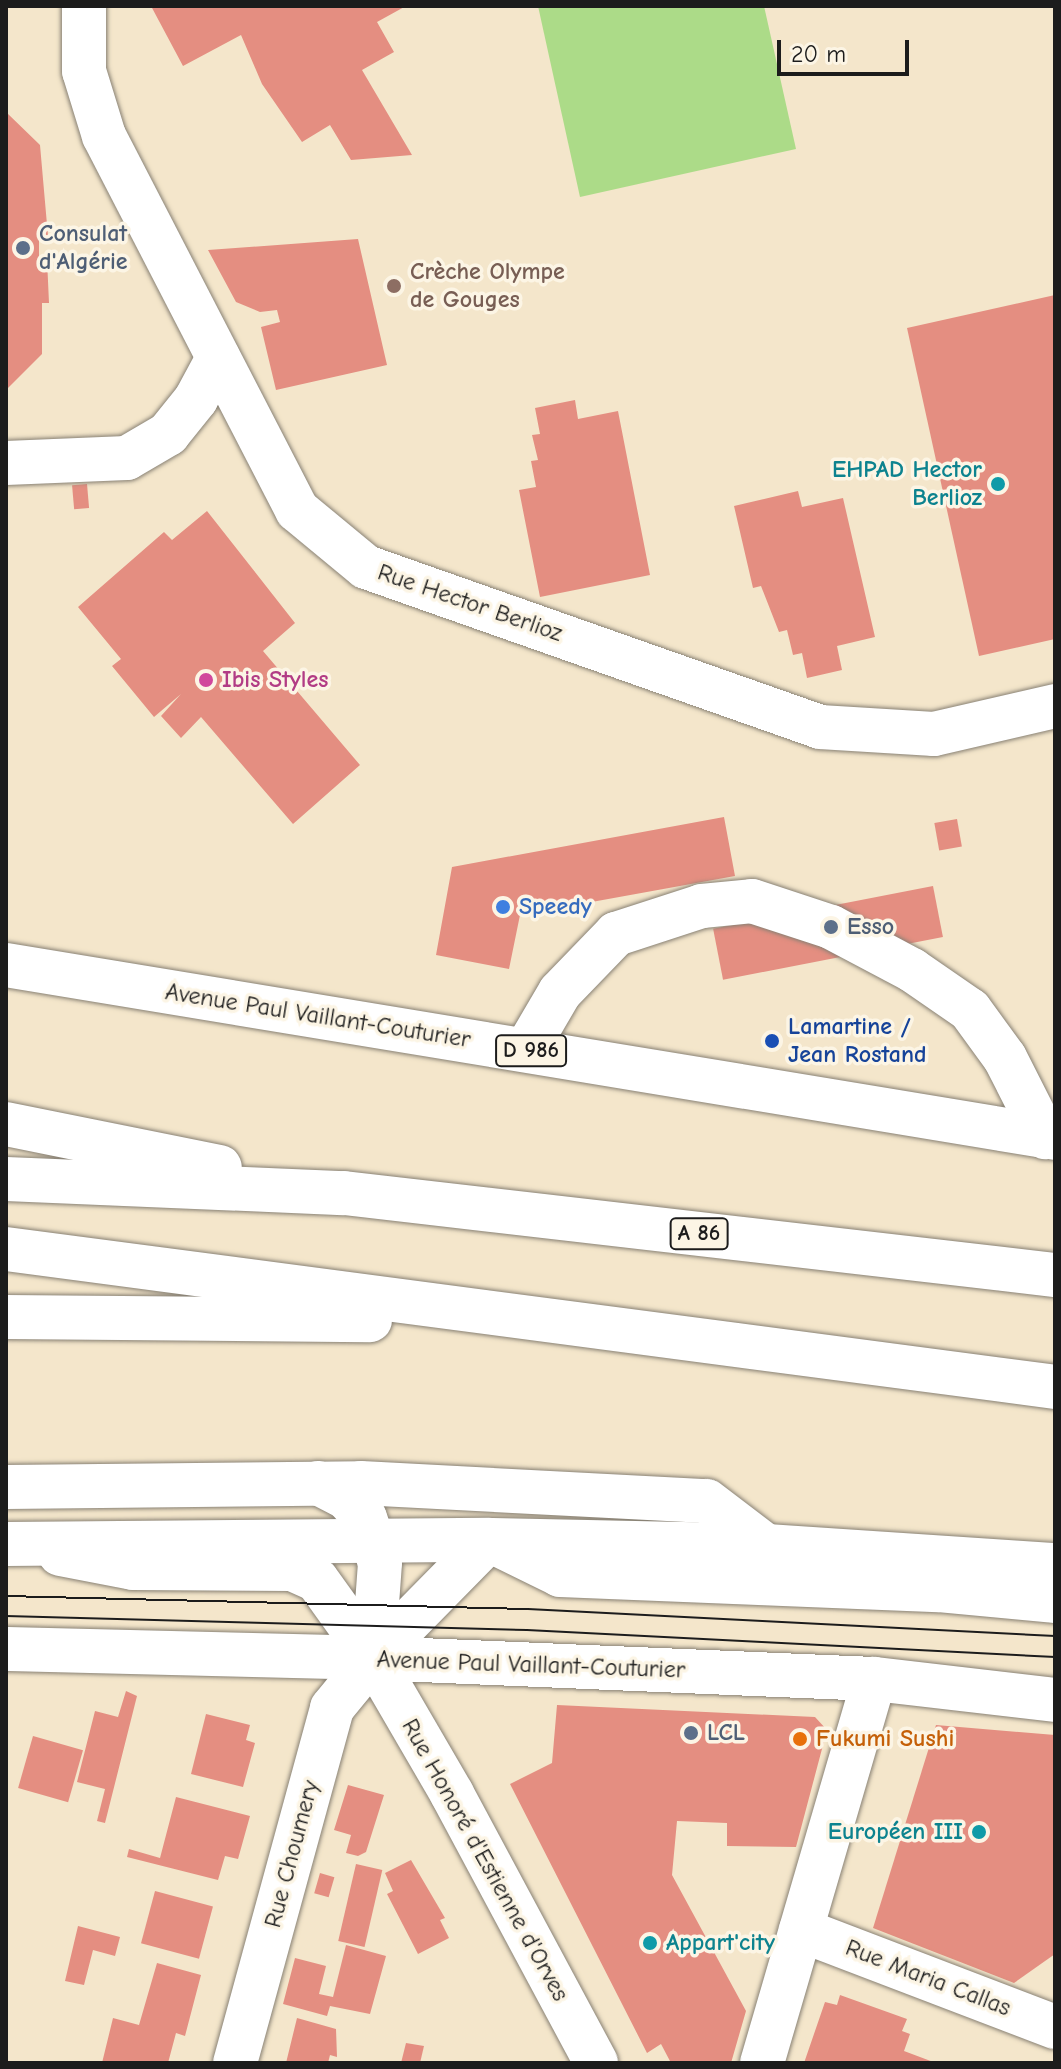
<!DOCTYPE html>
<meta charset="utf-8">
<style>
body{margin:0}
#map{position:relative;width:1061px;height:2069px;overflow:hidden;background:#f4e6cb;font-family:"Comic Neue",sans-serif}
div>[style]{position:absolute}
.green>*{inset:0;background:#acdb88}
.building>*{inset:0;background:#e48e81;transform-origin:0 0}
.roads{filter:drop-shadow(0 0 2px #888174) drop-shadow(0 0 2px #888174)}
.minor>*{height:44px;margin:-22px;padding:0 22px;transform-origin:22px;border-radius:22px;background:#fff}
.major>*{height:44px;margin:-22px;padding:0 22px;transform-origin:22px;border-radius:22px;background:#fff}
.highway>*{height:44px;margin:-22px;padding:0 22px;transform-origin:22px;border-radius:22px;background:#fff}
.tram>*{height:2px;margin:-1px;padding:0 1px;transform-origin:1px;border-radius:1px;background:#1c1c1c}
.dots>*{width:22px;height:22px;translate:-50% -50%;box-sizing:border-box;border:4px solid #fcf5e5;border-radius:50%}
span{translate:-50% -50%;white-space:nowrap;text-align:center;line-height:1.15;-webkit-text-stroke:7px #fcf5e5;paint-order:stroke}
.shield-label span{padding:2px 6px;background:#fcf5e5;border:2px solid;border-radius:6px;-webkit-text-stroke-width:0}
.shield-label{font-size:22px;color:#1c1c1c;font-weight:700}
.service-label{font-size:24px;color:#4e5e75;font-weight:700}
.left{translate:0 -50%;text-align:left}
.education-label{font-size:24px;color:#785e54;font-weight:700}
.culture-label{font-size:24px;color:#0d838f;font-weight:700}
.right{translate:-100% -50%;text-align:right}
.street-label{font-size:24px;color:#1c1c1c}
.hotel-label{font-size:24px;color:#b23c85;font-weight:700}
.shop-label{font-size:24px;color:#366cbe;font-weight:700}
.transit-label{font-size:24px;color:#164399;font-weight:700}
.food-label{font-size:24px;color:#c56008;font-weight:700}
.frame{position:absolute;inset:0;border:8px solid #1c1c1c;pointer-events:none}
.scale{position:absolute;left:777px;top:40px;width:132px;height:36px;box-sizing:border-box;border:4px solid #1c1c1c;border-top:0;padding-left:10px;font-size:24px;line-height:28px;white-space:nowrap;color:#1c1c1c;-webkit-text-stroke:6px #fcf5e5;paint-order:stroke}
</style>
<div id="map">
<div class="green">
<i style="clip-path:polygon(538px 6px,764px 6px,796px 149px,580px 197px)"></i>
</div>
<div class="building">
<i style="clip-path:polygon(151px 6px,406px 6px,377px 22px,394px 52px,362px 70px,412px 155px,351px 160px,330px 125px,302px 142px,262px 84px,241px 35px,183px 66px)"></i>
<i style="clip-path:polygon(6px 112px,40px 145px,48px 236px,39px 237px,39px 259px,47px 259px,49px 303px,42px 303px,42px 354px,6px 390px)"></i>
<i style="clip-path:polygon(358px 239px,387px 365px,276px 390px,261px 327px,280px 322px,277px 310px,260px 312px,236px 302px,208px 250px)"></i>
<i style="clip-path:polygon(1055px 295px,1055px 639px,979px 656px,907px 328px)"></i>
<i style="clip-path:polygon(575px 400px,578px 419px,618px 411px,650px 575px,540px 597px,519px 490px,536px 487px,531px 461px,538px 460px,532px 435px,540px 434px,535px 408px)"></i>
<i style="left:87px;top:484px;width:24px;height:15px;rotate:85deg"></i>
<i style="clip-path:polygon(798px 491px,802px 507px,843px 498px,875px 637px,837px 646px,842px 670px,807px 678px,802px 653px,793px 655px,787px 630px,779px 632px,761px 586px,753px 588px,734px 506px)"></i>
<i style="clip-path:polygon(207px 511px,295px 623px,263px 651px,360px 765px,293px 824px,201px 717px,181px 738px,161px 716px,181px 694px,154px 717px,112px 666px,121px 659px,78px 607px,164px 532px,172px 540px)"></i>
<i style="clip-path:polygon(724px 817px,735px 876px,520px 915px,509px 969px,436px 955px,452px 867px)"></i>
<i style="left:957px;top:819px;width:28px;height:23px;rotate:80deg"></i>
<i style="left:933px;top:886px;width:52px;height:224px;rotate:79deg"></i>
<i style="clip-path:polygon(126px 1691px,137px 1696px,105px 1823px,97px 1821px,105px 1789px,77px 1782px,95px 1711px,118px 1717px)"></i>
<i style="clip-path:polygon(557px 1705px,815px 1717px,827px 1730px,796px 1847px,727px 1846px,727px 1823px,677px 1821px,672px 1875px,746px 2011px,731px 2063px,671px 2063px,661px 2044px,647px 2053px,510px 1784px,552px 1763px)"></i>
<i style="clip-path:polygon(206px 1714px,250px 1725px,246px 1740px,255px 1743px,243px 1787px,191px 1774px)"></i>
<i style="clip-path:polygon(936px 1725px,1055px 1735px,1055px 1954px,1014px 1983px,873px 1928px)"></i>
<i style="left:33px;top:1736px;width:52px;height:54px;rotate:16deg"></i>
<i style="clip-path:polygon(348px 1785px,384px 1795px,366px 1852px,358px 1856px,346px 1853px,351px 1835px,334px 1830px)"></i>
<i style="clip-path:polygon(176px 1797px,250px 1816px,238px 1859px,225px 1856px,218px 1880px,127px 1857px,129px 1849px,160px 1858px)"></i>
<i style="clip-path:polygon(411px 1860px,445px 1918px,440px 1920px,449px 1938px,418px 1954px,387px 1894px,393px 1891px,385px 1873px)"></i>
<i style="left:356px;top:1864px;width:27px;height:79px;rotate:13deg"></i>
<i style="left:320px;top:1873px;width:15px;height:21px;rotate:16deg"></i>
<i style="left:155px;top:1891px;width:60px;height:54px;rotate:15deg"></i>
<i style="clip-path:polygon(78px 1926px,120px 1937px,115px 1956px,93px 1950px,84px 1985px,65px 1981px)"></i>
<i style="clip-path:polygon(346px 1945px,386px 1956px,370px 2014px,330px 2006px,327px 2016px,283px 2004px,295px 1958px,326px 1966px,319px 1994px,333px 1997px)"></i>
<i style="clip-path:polygon(157px 1963px,201px 1975px,185px 2036px,176px 2033px,168px 2063px,102px 2063px,113px 2018px,139px 2025px)"></i>
<i style="clip-path:polygon(840px 1995px,907px 2019px,902px 2031px,910px 2034px,904px 2051px,936px 2063px,804px 2063px,825px 2002px,837px 2005px)"></i>
<i style="clip-path:polygon(297px 2018px,336px 2029px,337px 2057px,330px 2055px,328px 2063px,286px 2063px)"></i>
<i style="clip-path:polygon(406px 2043px,424px 2046px,420px 2063px,401px 2063px)"></i>
</div>
<div class="roads">
<div class="minor">
<i style="left:84px;top:6px;width:65px;rotate:90deg"></i>
<i style="left:84px;top:71px;width:68px;rotate:72.9deg"></i>
<i style="left:104px;top:136px;width:421px;rotate:62.7deg"></i>
<i style="left:297px;top:510px;width:89px;rotate:39.6deg"></i>
<i style="left:366px;top:567px;width:481px;rotate:19.4deg"></i>
<i style="left:820px;top:727px;width:114px;rotate:3.5deg"></i>
<i style="left:934px;top:734px;width:124px;rotate:-13deg"></i>
<i style="left:6px;top:463px;width:121px;rotate:-2.4deg"></i>
<i style="left:127px;top:458px;width:48px;rotate:-30.3deg"></i>
<i style="left:168px;top:434px;width:45px;rotate:-51.3deg"></i>
<i style="left:196px;top:399px;width:47px;rotate:-61.8deg"></i>
<i style="left:526px;top:1050px;width:67px;rotate:-59.6deg"></i>
<i style="left:560px;top:992px;width:81px;rotate:-46deg"></i>
<i style="left:616px;top:934px;width:90px;rotate:-18deg"></i>
<i style="left:702px;top:906px;width:50px;rotate:-5.7deg"></i>
<i style="left:752px;top:901px;width:83px;rotate:18.2deg"></i>
<i style="left:831px;top:927px;width:92px;rotate:28deg"></i>
<i style="left:912px;top:970px;width:70px;rotate:34.6deg"></i>
<i style="left:970px;top:1010px;width:59px;rotate:53.9deg"></i>
<i style="left:1005px;top:1058px;width:89px;rotate:63.1deg"></i>
<i style="left:318px;top:1483px;width:31px;rotate:27deg"></i>
<i style="left:346px;top:1497px;width:28px;rotate:48deg"></i>
<i style="left:365px;top:1518px;width:47px;rotate:71.6deg"></i>
<i style="left:380px;top:1563px;width:95px;rotate:94.2deg"></i>
<i style="left:60px;top:1554px;width:74px;rotate:10.9deg"></i>
<i style="left:133px;top:1568px;width:159px;rotate:0.4deg"></i>
<i style="left:292px;top:1569px;width:27px;rotate:24deg"></i>
<i style="left:317px;top:1580px;width:96px;rotate:54.3deg"></i>
<i style="left:373px;top:1658px;width:157px;rotate:59.8deg"></i>
<i style="left:452px;top:1794px;width:305px;rotate:61.8deg"></i>
<i style="left:6px;top:1649px;width:367px;rotate:1.4deg"></i>
<i style="left:373px;top:1658px;width:501px;rotate:2.4deg"></i>
<i style="left:874px;top:1679px;width:182px;rotate:6.6deg"></i>
<i style="left:801px;top:1930px;width:272px;rotate:20.9deg"></i>
<i style="left:235px;top:2063px;width:368px;rotate:-74.7deg"></i>
<i style="left:332px;top:1708px;width:65px;rotate:-50.6deg"></i>
<i style="left:373px;top:1658px;width:165px;rotate:-45.5deg"></i>
<i style="left:489px;top:1540px;width:79px;rotate:26.2deg"></i>
<i style="left:560px;top:1575px;width:379px;rotate:2.3deg"></i>
<i style="left:939px;top:1590px;width:117px;rotate:5.4deg"></i>
<i style="left:762px;top:2063px;width:400px;rotate:-73.7deg"></i>
</div>
<div class="major">
<i style="left:6px;top:965px;width:1063px;rotate:9.36deg"></i>
<i style="left:361px;top:1483px;width:346px;rotate:3deg"></i>
<i style="left:707px;top:1501px;width:74px;rotate:37.3deg"></i>
<i style="left:6px;top:1544px;width:483px;rotate:-0.5deg"></i>
<i style="left:489px;top:1540px;width:277px;rotate:1.2deg"></i>
<i style="left:766px;top:1546px;width:290px;rotate:3.8deg"></i>
</div>
<div class="highway">
<i style="left:6px;top:1124px;width:218px;rotate:11.4deg"></i>
<i style="left:6px;top:1179px;width:338px;rotate:2.4deg"></i>
<i style="left:344px;top:1193px;width:716px;rotate:6.58deg"></i>
<i style="left:6px;top:1249px;width:1058px;rotate:7.49deg"></i>
<i style="left:6px;top:1317px;width:364px;rotate:0.5deg"></i>
<i style="left:6px;top:1487px;width:355px;rotate:-0.6deg"></i>
</div>
</div>
<div class="tram">
<i style="left:6px;top:1596px;width:522px;rotate:1.43deg"></i>
<i style="left:528px;top:1609px;width:528px;rotate:2.93deg"></i>
<i style="left:6px;top:1616px;width:521px;rotate:1.54deg"></i>
<i style="left:527px;top:1630px;width:529px;rotate:2.93deg"></i>
</div>
<div class="dots">
<i style="left:23px;top:248px;background:#5c6f8a"></i>
<i style="left:394px;top:286px;background:#8d6e63"></i>
<i style="left:998px;top:484px;background:#0f9aa8"></i>
<i style="left:206px;top:680px;background:#d1479c"></i>
<i style="left:503px;top:907px;background:#3f7fe0"></i>
<i style="left:831px;top:927px;background:#5c6f8a"></i>
<i style="left:772px;top:1041px;background:#1a4fb4"></i>
<i style="left:691px;top:1733px;background:#5c6f8a"></i>
<i style="left:800px;top:1739px;background:#e8710a"></i>
<i style="left:979px;top:1832px;background:#0f9aa8"></i>
<i style="left:650px;top:1943px;background:#0f9aa8"></i>
</div>
<div class="shield-label">
<span style="left:531px;top:1051px">D 986</span>
<span style="left:699px;top:1234px">A 86</span>
</div>
<div class="service-label">
<span class="left" style="left:39px;top:248px">Consulat<br>d'Algérie</span>
<span class="left" style="left:847px;top:927px">Esso</span>
<span class="left" style="left:707px;top:1733px">LCL</span>
</div>
<div class="education-label">
<span class="left" style="left:410px;top:286px">Crèche Olympe<br>de Gouges</span>
</div>
<div class="culture-label">
<span class="right" style="left:982px;top:484px">EHPAD Hector<br>Berlioz</span>
<span class="right" style="left:963px;top:1832px">Européen III</span>
<span class="left" style="left:666px;top:1943px">Appart'city</span>
</div>
<div class="street-label">
<span style="left:470px;top:603px;rotate:19deg">Rue Hector Berlioz</span>
<span style="left:318px;top:1016px;rotate:9deg">Avenue Paul Vaillant-Couturier</span>
<span style="left:531px;top:1665px;rotate:2deg">Avenue Paul Vaillant-Couturier</span>
<span style="left:292px;top:1854px;rotate:-75deg">Rue Choumery</span>
<span style="left:485px;top:1860px;rotate:61deg">Rue Honoré d'Estienne d'Orves</span>
<span style="left:928px;top:1978px;rotate:21deg">Rue Maria Callas</span>
</div>
<div class="hotel-label">
<span class="left" style="left:222px;top:680px">Ibis Styles</span>
</div>
<div class="shop-label">
<span class="left" style="left:519px;top:907px">Speedy</span>
</div>
<div class="transit-label">
<span class="left" style="left:788px;top:1041px">Lamartine /<br>Jean Rostand</span>
</div>
<div class="food-label">
<span class="left" style="left:816px;top:1739px">Fukumi Sushi</span>
</div>
<div class="frame"></div>
<div class="scale">20 m</div>
</div>
